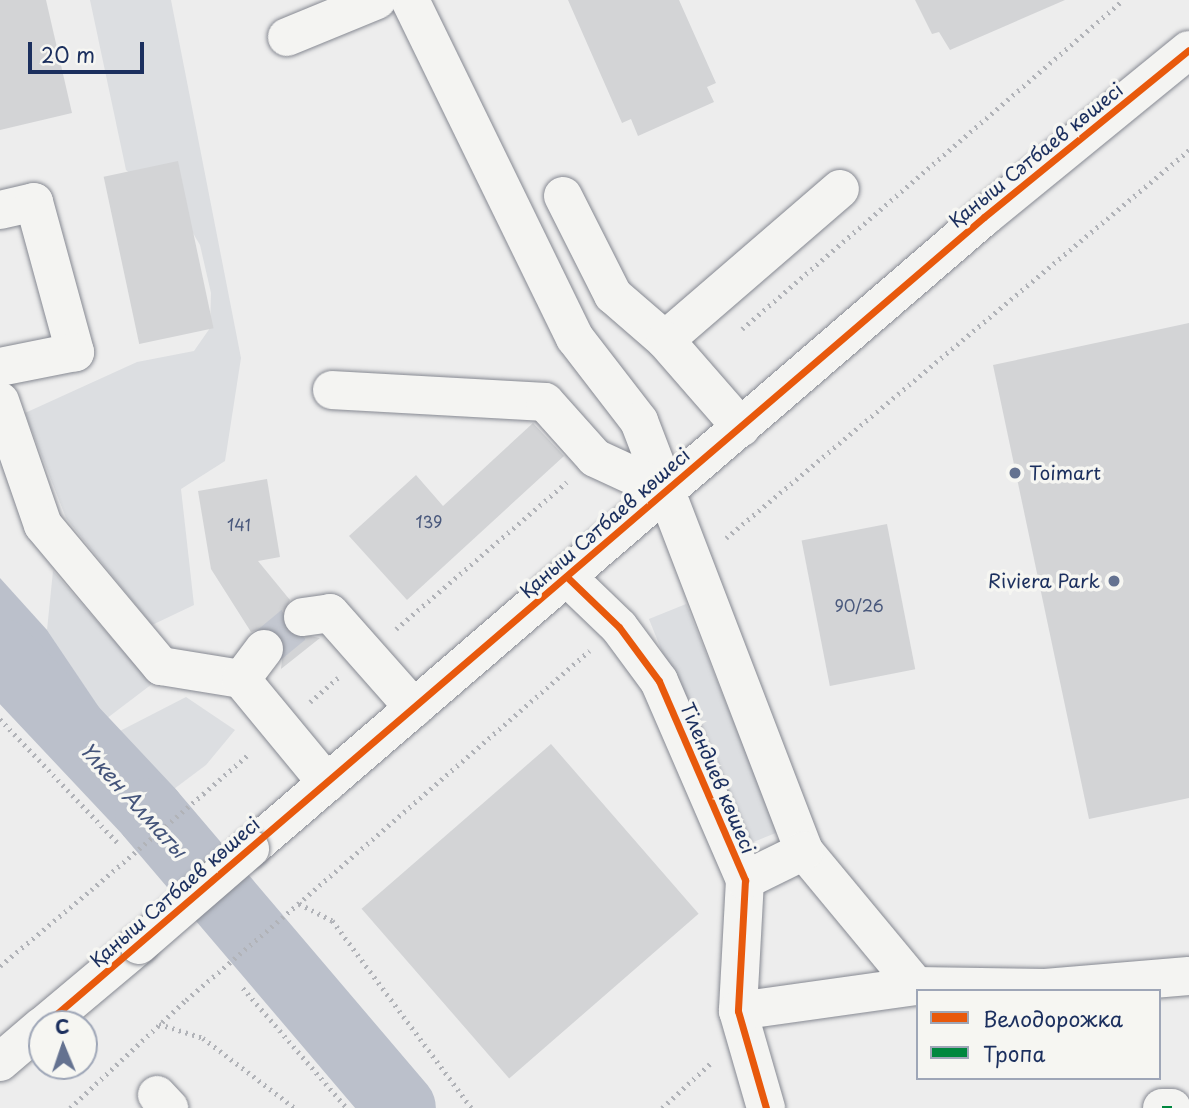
<!DOCTYPE html>
<meta charset="utf-8">
<style>
body{margin:0}
#map{position:relative;width:1189px;height:1108px;overflow:hidden;background:#ededed;font-family:"Playpen Sans",sans-serif}
div>[style]{position:absolute}
.green>*{inset:0;background:#dcdee1;transform-origin:0 0}
.water>*{inset:0;background:#bbc0cb}
.river>*{height:70px;margin:-35px;padding:0 35px;transform-origin:35px;border-radius:35px;background:#bbc0cb}
.building>*{inset:0;background:#d3d4d6;transform-origin:0 0}
.minor-tunnel>*{height:38px;margin-top:-19px;transform-origin:0;background:repeating-linear-gradient(90deg,#c3c7d0 0 38px,transparent 0 57px)}
.path>*{height:4.5px;margin-top:-2.25px;transform-origin:0;background:repeating-linear-gradient(90deg,#b1b3b8 0 2px,transparent 0 7px)}
.roads{filter:drop-shadow(0 0 2px #868992) drop-shadow(0 0 2px #868992)}
.minor>*{height:38px;margin:-19px;padding:0 19px;transform-origin:19px;border-radius:19px;background:#f4f4f2}
.major>*{height:38px;margin:-19px;padding:0 19px;transform-origin:19px;border-radius:19px;background:#f4f4f2}
.path-bridge>*{height:4.5px;margin-top:-2.25px;transform-origin:0;background:repeating-linear-gradient(90deg,#b1b3b8 0 2px,transparent 0 7px)}
.bridges{filter:drop-shadow(0 0 2px #868992) drop-shadow(0 0 2px #868992)}
.major-bridge>*{height:38px;margin:-19px;padding:0 19px;transform-origin:19px;border-radius:19px;background:#f4f4f2}
.quiet>*{height:5px;margin-top:-2.5px;transform-origin:0;background:repeating-linear-gradient(90deg,#00873e 0 10px,transparent 0 15px)}
.cycleway>*{height:7px;margin:-3.5px;padding:0 3.5px;transform-origin:3.5px;border-radius:3.5px;background:#e8590c}
.dots>*{width:19px;height:19px;translate:-50% -50%;box-sizing:border-box;border:4px solid #f6f6f2;border-radius:50%}
span{translate:-50% -50%;white-space:nowrap;text-align:center;line-height:1.15;-webkit-text-stroke:7px #f6f6f2;paint-order:stroke}
.number-label{font-size:16px;color:#49587c}
.number-label span{-webkit-text-stroke-width:0}
.street-label{font-size:19px;color:#1b2f5e}
.poi-label{font-size:19px;color:#1b2f5e}
.left{translate:0 -50%;text-align:left}
.right{translate:-100% -50%;text-align:right}
.water-label{font-size:21px;color:#44547a;font-style:italic}
.legend{position:absolute;left:916px;top:989px;width:245px;height:91px;box-sizing:border-box;background:#f6f6f2;border:2px solid #9ea6b7;margin:0;padding:9px 12px;list-style:none;font-size:21px;color:#1b2f5e}
.legend li{display:flex;align-items:center;gap:14px;height:35px}
.legend b{width:35px;border:2px solid #9ea6b7}
.north{position:absolute;left:28px;top:1010px;width:70px;height:70px;box-sizing:border-box;background:#f6f6f2;border:2px solid #9ea6b7;border-radius:50%;rotate:358deg;font-size:19px;font-weight:700;line-height:28px;text-align:center;color:#1b2f5e}
.north::after{content:'';display:block;margin:auto;width:24px;height:32px;background:#647290;clip-path:polygon(50% 0,100% 100%,50% 72%,0 100%)}
.scale{position:absolute;left:28px;top:42px;width:116px;height:32px;box-sizing:border-box;border:4px solid #1b2f5e;border-top:0;padding-left:9px;font-size:21px;line-height:24px;white-space:nowrap;color:#1b2f5e;-webkit-text-stroke:5px #f6f6f2;paint-order:stroke}
</style>
<div id="map">
<div class="green">
<i style="clip-path:polygon(90px 0,171px 0,241px 358px,225px 461px,181px 489px,194px 605px,152px 625px,66px 518px,25px 413px,137px 362px,194px 351px,210px 328px,211px 293px,200px 245px,181px 213px,126px 170px)"></i>
<i style="clip-path:polygon(53px 571px,152px 684px,106px 719px,47px 630px)"></i>
<i style="left:686px;top:604px;width:246px;height:40px;rotate:68deg"></i>
<i style="clip-path:polygon(186px 697px,235px 730px,206px 765px,170px 792px,116px 733px)"></i>
</div>
<div class="water">
<i style="clip-path:polygon(0 578px,47px 630px,127px 749px,83px 788px,0 690px)"></i>
</div>
<div class="river">
<i style="left:0;top:653px;width:219px;rotate:46.8deg"></i>
<i style="left:150px;top:813px;width:387px;rotate:49.6deg"></i>
</div>
<div class="building">
<i style="clip-path:polygon(0 0,46px 0,72px 113px,0 130px)"></i>
<i style="clip-path:polygon(568px 0,679px 0,716px 83px,707px 87px,714px 102px,638px 136px,631px 119px,622px 123px)"></i>
<i style="clip-path:polygon(915px 0,1065px 0,950px 50px,939px 32px,932px 34px)"></i>
<i style="left:178px;top:161px;width:171px;height:76px;rotate:78deg"></i>
<i style="clip-path:polygon(1189px 323px,1189px 798px,1089px 819px,993px 365px)"></i>
<i style="clip-path:polygon(533px 423px,564px 456px,407px 600px,349px 536px,416px 475px,443px 506px)"></i>
<i style="clip-path:polygon(267px 479px,280px 557px,258px 561px,290px 600px,281px 620px,286px 631px,320px 638px,281px 669px,284px 640px,268px 627px,251px 632px,211px 569px,198px 491px)"></i>
<i style="left:887px;top:524px;width:148px;height:87px;rotate:79deg"></i>
<i style="left:551px;top:744px;width:225px;height:251px;rotate:49deg"></i>
</div>
<div class="minor-tunnel">
<i style="left:264px;top:649px;width:50px;rotate:-39.4deg"></i>
</div>
<div class="path">
<i style="left:742px;top:329px;width:503px;rotate:-40.81deg"></i>
<i style="left:726px;top:538px;width:604px;rotate:-39.96deg"></i>
<i style="left:396px;top:629px;width:225px;rotate:-40.7deg"></i>
<i style="left:310px;top:702px;width:37px;rotate:-41deg"></i>
<i style="left:0;top:719px;width:174px;rotate:46.4deg"></i>
<i style="left:203px;top:794px;width:62px;rotate:-41.1deg"></i>
<i style="left:0;top:966px;width:119px;rotate:-39.9deg"></i>
<i style="left:243px;top:988px;width:159px;rotate:49.1deg"></i>
<i style="left:159px;top:1024px;width:46px;rotate:17.7deg"></i>
<i style="left:203px;top:1038px;width:116px;rotate:37.3deg"></i>
<i style="left:70px;top:1108px;width:158px;rotate:-43deg"></i>
<i style="left:471px;top:1108px;width:233px;rotate:-126.6deg"></i>
<i style="left:332px;top:921px;width:38px;rotate:-153deg"></i>
<i style="left:298px;top:904px;width:386px;rotate:-41deg"></i>
<i style="left:662px;top:1108px;width:69px;rotate:-42.7deg"></i>
</div>
<div class="roads">
<div class="minor">
<i style="left:410px;top:0;width:376px;rotate:64deg"></i>
<i style="left:575px;top:338px;width:105px;rotate:52.4deg"></i>
<i style="left:639px;top:421px;width:461px;rotate:69deg"></i>
<i style="left:804px;top:851px;width:175px;rotate:50.3deg"></i>
<i style="left:287px;top:37px;width:97px;rotate:-22.3deg"></i>
<i style="left:563px;top:196px;width:111px;rotate:63.2deg"></i>
<i style="left:613px;top:295px;width:69px;rotate:40.9deg"></i>
<i style="left:665px;top:340px;width:231px;rotate:-40.8deg"></i>
<i style="left:0;top:210px;width:35px;rotate:-13deg"></i>
<i style="left:34px;top:202px;width:156px;rotate:74.7deg"></i>
<i style="left:75px;top:352px;width:76px;rotate:168.7deg"></i>
<i style="left:665px;top:340px;width:116px;rotate:48.9deg"></i>
<i style="left:332px;top:390px;width:213px;rotate:3.2deg"></i>
<i style="left:545px;top:402px;width:75px;rotate:48.2deg"></i>
<i style="left:595px;top:458px;width:78px;rotate:24.9deg"></i>
<i style="left:0;top:401px;width:131px;rotate:70.9deg"></i>
<i style="left:43px;top:525px;width:184px;rotate:50.1deg"></i>
<i style="left:161px;top:666px;width:81px;rotate:9.2deg"></i>
<i style="left:567px;top:577px;width:72px;rotate:43.9deg"></i>
<i style="left:619px;top:627px;width:67px;rotate:53.5deg"></i>
<i style="left:659px;top:681px;width:217px;rotate:66.6deg"></i>
<i style="left:745px;top:880px;width:131px;rotate:93.1deg"></i>
<i style="left:738px;top:1011px;width:101px;rotate:73.9deg"></i>
<i style="left:303px;top:617px;width:27px;rotate:-8deg"></i>
<i style="left:330px;top:613px;width:127px;rotate:48.5deg"></i>
<i style="left:264px;top:649px;width:38px;rotate:127deg"></i>
<i style="left:241px;top:679px;width:135px;rotate:50.4deg"></i>
<i style="left:745px;top:880px;width:66px;rotate:-26.2deg"></i>
<i style="left:738px;top:1011px;width:180px;rotate:-8deg"></i>
<i style="left:916px;top:986px;width:129px;rotate:0.9deg"></i>
<i style="left:1045px;top:988px;width:144px;rotate:-4.8deg"></i>
<i style="left:157px;top:1095px;width:18px;rotate:47deg"></i>
<i style="left:1162px;top:1108px;width:10px"></i>
</div>
<div class="major">
<i style="left:250px;top:849px;width:969px;rotate:-40.73deg"></i>
<i style="left:984px;top:217px;width:264px;rotate:-39.2deg"></i>
<i style="left:45px;top:1024px;width:123px;rotate:-40deg"></i>
<i style="left:0;top:1062px;width:55px;rotate:-40.6deg"></i>
</div>
</div>
<div class="path-bridge">
<i style="left:91px;top:890px;width:148px;rotate:-40.6deg"></i>
<i style="left:186px;top:1000px;width:148px;rotate:-40.6deg"></i>
</div>
<div class="bridges">
<div class="major-bridge">
<i style="left:139px;top:945px;width:147px;rotate:-40.9deg"></i>
</div>
</div>
<div class="quiet">
<i style="left:1162px;top:1108px;width:10px"></i>
</div>
<div class="cycleway">
<i style="left:567px;top:577px;width:72px;rotate:43.9deg"></i>
<i style="left:619px;top:627px;width:67px;rotate:53.5deg"></i>
<i style="left:659px;top:681px;width:217px;rotate:66.6deg"></i>
<i style="left:745px;top:880px;width:131px;rotate:93.1deg"></i>
<i style="left:738px;top:1011px;width:101px;rotate:73.9deg"></i>
<i style="left:45px;top:1024px;width:1238px;rotate:-40.68deg"></i>
<i style="left:984px;top:217px;width:264px;rotate:-39.2deg"></i>
</div>
<div class="dots">
<i style="left:1015px;top:473px;background:#647290"></i>
<i style="left:1114px;top:581px;background:#647290"></i>
</div>
<div class="number-label">
<span style="left:429px;top:521px">139</span>
<span style="left:239px;top:524px">141</span>
<span style="left:859px;top:605px">90/26</span>
</div>
<div class="street-label">
<span style="left:1036px;top:155px;rotate:-39deg">Қаныш Сәтбаев көшесі</span>
<span style="left:605px;top:523px;rotate:-41deg">Қаныш Сәтбаев көшесі</span>
<span style="left:718px;top:778px;rotate:67deg">Тілендиев көшесі</span>
<span style="left:175px;top:892px;rotate:-41deg">Қаныш Сәтбаев көшесі</span>
</div>
<div class="poi-label">
<span class="left" style="left:1029px;top:473px">Toimart</span>
<span class="right" style="left:1100px;top:581px">Riviera Park</span>
</div>
<div class="water-label">
<span style="left:134px;top:799px;rotate:48deg">Үлкен Алматы</span>
</div>
<ul class="legend">
<li><b style="height:9px;background:#e8590c"></b>Велодорожка</li>
<li><b style="height:9px;background:#00873e"></b>Тропа</li>
</ul>
<div class="north">С</div>
<div class="scale">20 m</div>
</div>
